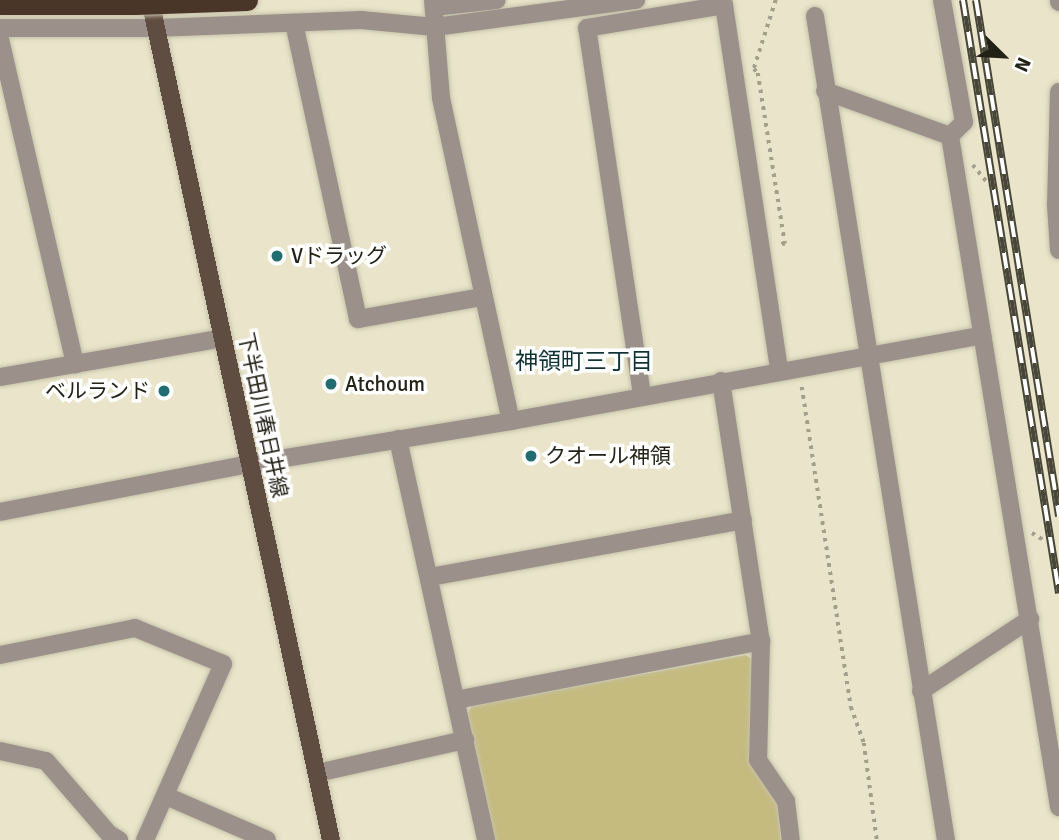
<!DOCTYPE html>
<meta charset="utf-8">
<style>
body{margin:0}
#map{position:relative;width:1059px;height:840px;overflow:hidden;background:#eae5ca;font-family:Signika,"Noto Sans JP",sans-serif}
div>[style]{position:absolute}
.green>*{inset:0;background:#c5bb7f}
.path>*{height:3.5px;margin-top:-1.75px;transform-origin:0;background:repeating-linear-gradient(90deg,#a39f8a 0 3.5px,transparent 0 8.5px)}
.roads{filter:drop-shadow(0 0 2px #c6c2aa) drop-shadow(0 0 2px #c6c2aa)}
.minor>*{height:18px;margin:-9px;padding:0 9px;transform-origin:9px;border-radius:9px;background:#9c918a}
.major>*{height:18px;margin:-9px;padding:0 9px;transform-origin:9px;border-radius:9px;background:#604d42}
.rail>*{height:8px;margin-top:-4px;transform-origin:0;background:repeating-linear-gradient(90deg,#fff 0 16px,#474638 0 32px);box-sizing:border-box;border-block:2px solid #474638}
.bridges{filter:drop-shadow(0 0 2px #c6c2aa) drop-shadow(0 0 2px #c6c2aa)}
.highway-bridge>*{height:21px;margin:-10.5px;padding:0 10.5px;transform-origin:10.5px;border-radius:10.5px;background:#4a3529}
.dots>*{width:19px;height:19px;translate:-50% -50%;box-sizing:border-box;border:4px solid #fff;border-radius:50%}
span{translate:-50% -50%;white-space:nowrap;text-align:center;line-height:1.15;-webkit-text-stroke:7px #fff;paint-order:stroke}
.poi-label{font-size:21px;color:#232217}
.left{translate:0 -50%;text-align:left}
.right{translate:-100% -50%;text-align:right}
.street-label{font-size:21px;color:#232217}
.neighbourhood-label{font-size:23px;color:#103335}
.north{position:absolute;left:968px;top:21px;width:70px;height:70px;-webkit-text-stroke:5px #fff;paint-order:stroke;rotate:114deg;font-size:19px;font-weight:700;line-height:28px;text-align:center;color:#232217}
.north::after{content:'';display:block;margin:auto;width:24px;height:32px;background:#232217;clip-path:polygon(50% 0,100% 100%,50% 72%,0 100%)}
</style>
<div id="map">
<div class="green">
<i style="clip-path:polygon(746px 655px,753px 660px,751px 765px,777px 804px,781px 840px,494px 840px,467px 714px,472px 706px)"></i>
</div>
<div class="path">
<i style="left:776px;top:0;width:72px;rotate:107.7deg"></i>
<i style="left:754px;top:69px;width:6px;rotate:45deg"></i>
<i style="left:758px;top:73px;width:173px;rotate:81deg"></i>
<i style="left:785px;top:244px;width:7px;rotate:172deg"></i>
<i style="left:973px;top:165px;width:26px;rotate:51deg"></i>
<i style="left:802px;top:387px;width:324px;rotate:81.3deg"></i>
<i style="left:851px;top:707px;width:38px;rotate:70deg"></i>
<i style="left:864px;top:743px;width:98px;rotate:82.4deg"></i>
<i style="left:1032px;top:533px;width:17px;rotate:31deg"></i>
</div>
<div class="roads">
<div class="minor">
<i style="left:433px;top:0;width:98px;rotate:85.3deg"></i>
<i style="left:441px;top:98px;width:330px;rotate:77.8deg"></i>
<i style="left:942px;top:0;width:124px;rotate:79.8deg"></i>
<i style="left:964px;top:122px;width:20px;rotate:135deg"></i>
<i style="left:1059px;top:0;width:2px;rotate:90deg"></i>
<i style="left:434px;top:7px;width:63px;rotate:-6.3deg"></i>
<i style="left:815px;top:16px;width:834px;rotate:80.97deg"></i>
<i style="left:294px;top:23px;width:303px;rotate:77.8deg"></i>
<i style="left:358px;top:319px;width:126px;rotate:-10.1deg"></i>
<i style="left:0;top:28px;width:155px"></i>
<i style="left:155px;top:28px;width:206px;rotate:-2.2deg"></i>
<i style="left:361px;top:20px;width:74px;rotate:5.4deg"></i>
<i style="left:435px;top:27px;width:203px;rotate:-7.7deg"></i>
<i style="left:0;top:39px;width:334px;rotate:77deg"></i>
<i style="left:825px;top:91px;width:133px;rotate:19.8deg"></i>
<i style="left:950px;top:136px;width:680px;rotate:80.77deg"></i>
<i style="left:1059px;top:92px;width:113px;rotate:91.5deg"></i>
<i style="left:1056px;top:205px;width:45px;rotate:86.2deg"></i>
<i style="left:0;top:377px;width:226px;rotate:-9.9deg"></i>
<i style="left:721px;top:381px;width:263px;rotate:81.3deg"></i>
<i style="left:761px;top:641px;width:119px;rotate:91.4deg"></i>
<i style="left:758px;top:760px;width:50px;rotate:55.7deg"></i>
<i style="left:786px;top:801px;width:39px;rotate:83deg"></i>
<i style="left:642px;top:395px;width:371px;rotate:-98.5deg"></i>
<i style="left:587px;top:28px;width:139px;rotate:-9.5deg"></i>
<i style="left:724px;top:5px;width:369px;rotate:81.4deg"></i>
<i style="left:398px;top:439px;width:411px;rotate:77.6deg"></i>
<i style="left:0;top:512px;width:254px;rotate:-10.9deg"></i>
<i style="left:249px;top:464px;width:266px;rotate:-9.3deg"></i>
<i style="left:511px;top:421px;width:479px;rotate:-10.3deg"></i>
<i style="left:430px;top:577px;width:318px;rotate:-10.3deg"></i>
<i style="left:0;top:655px;width:138px;rotate:-11.3deg"></i>
<i style="left:135px;top:628px;width:95px;rotate:22.2deg"></i>
<i style="left:223px;top:664px;width:193px;rotate:113.9deg"></i>
<i style="left:921px;top:691px;width:131px;rotate:-33.4deg"></i>
<i style="left:456px;top:700px;width:311px;rotate:-10.9deg"></i>
<i style="left:0;top:751px;width:47px;rotate:12.3deg"></i>
<i style="left:46px;top:761px;width:96px;rotate:49.2deg"></i>
<i style="left:109px;top:834px;width:12px;rotate:31deg"></i>
<i style="left:317px;top:773px;width:152px;rotate:-12.6deg"></i>
<i style="left:166px;top:796px;width:110px;rotate:23.5deg"></i>
</div>
<div class="major">
<i style="left:150px;top:0;width:859px;rotate:77.84deg"></i>
</div>
</div>
<div class="rail">
<i style="left:963px;top:0;width:601px;rotate:80.8deg"></i>
<i style="left:976px;top:0;width:523px;rotate:80.86deg"></i>
</div>
<div class="bridges">
<div class="highway-bridge">
<i style="left:0;top:4px;width:135px"></i>
<i style="left:135px;top:4px;width:112px;rotate:-2deg"></i>
</div>
</div>
<div class="dots">
<i style="left:277px;top:256px;background:#226d72"></i>
<i style="left:331px;top:384px;background:#226d72"></i>
<i style="left:164px;top:391px;background:#226d72"></i>
<i style="left:531px;top:456px;background:#226d72"></i>
</div>
<div class="poi-label">
<span class="left" style="left:291px;top:256px">Vドラッグ</span>
<span class="left" style="left:345px;top:384px">Atchoum</span>
<span class="right" style="left:150px;top:391px">ベルランド</span>
<span class="left" style="left:545px;top:456px">クオール神領</span>
</div>
<div class="street-label">
<span style="left:263px;top:415px;rotate:78deg">下半田川春日井線</span>
</div>
<div class="neighbourhood-label">
<span style="left:584px;top:362px">神領町三丁目</span>
</div>
<div class="north">N</div>
</div>
